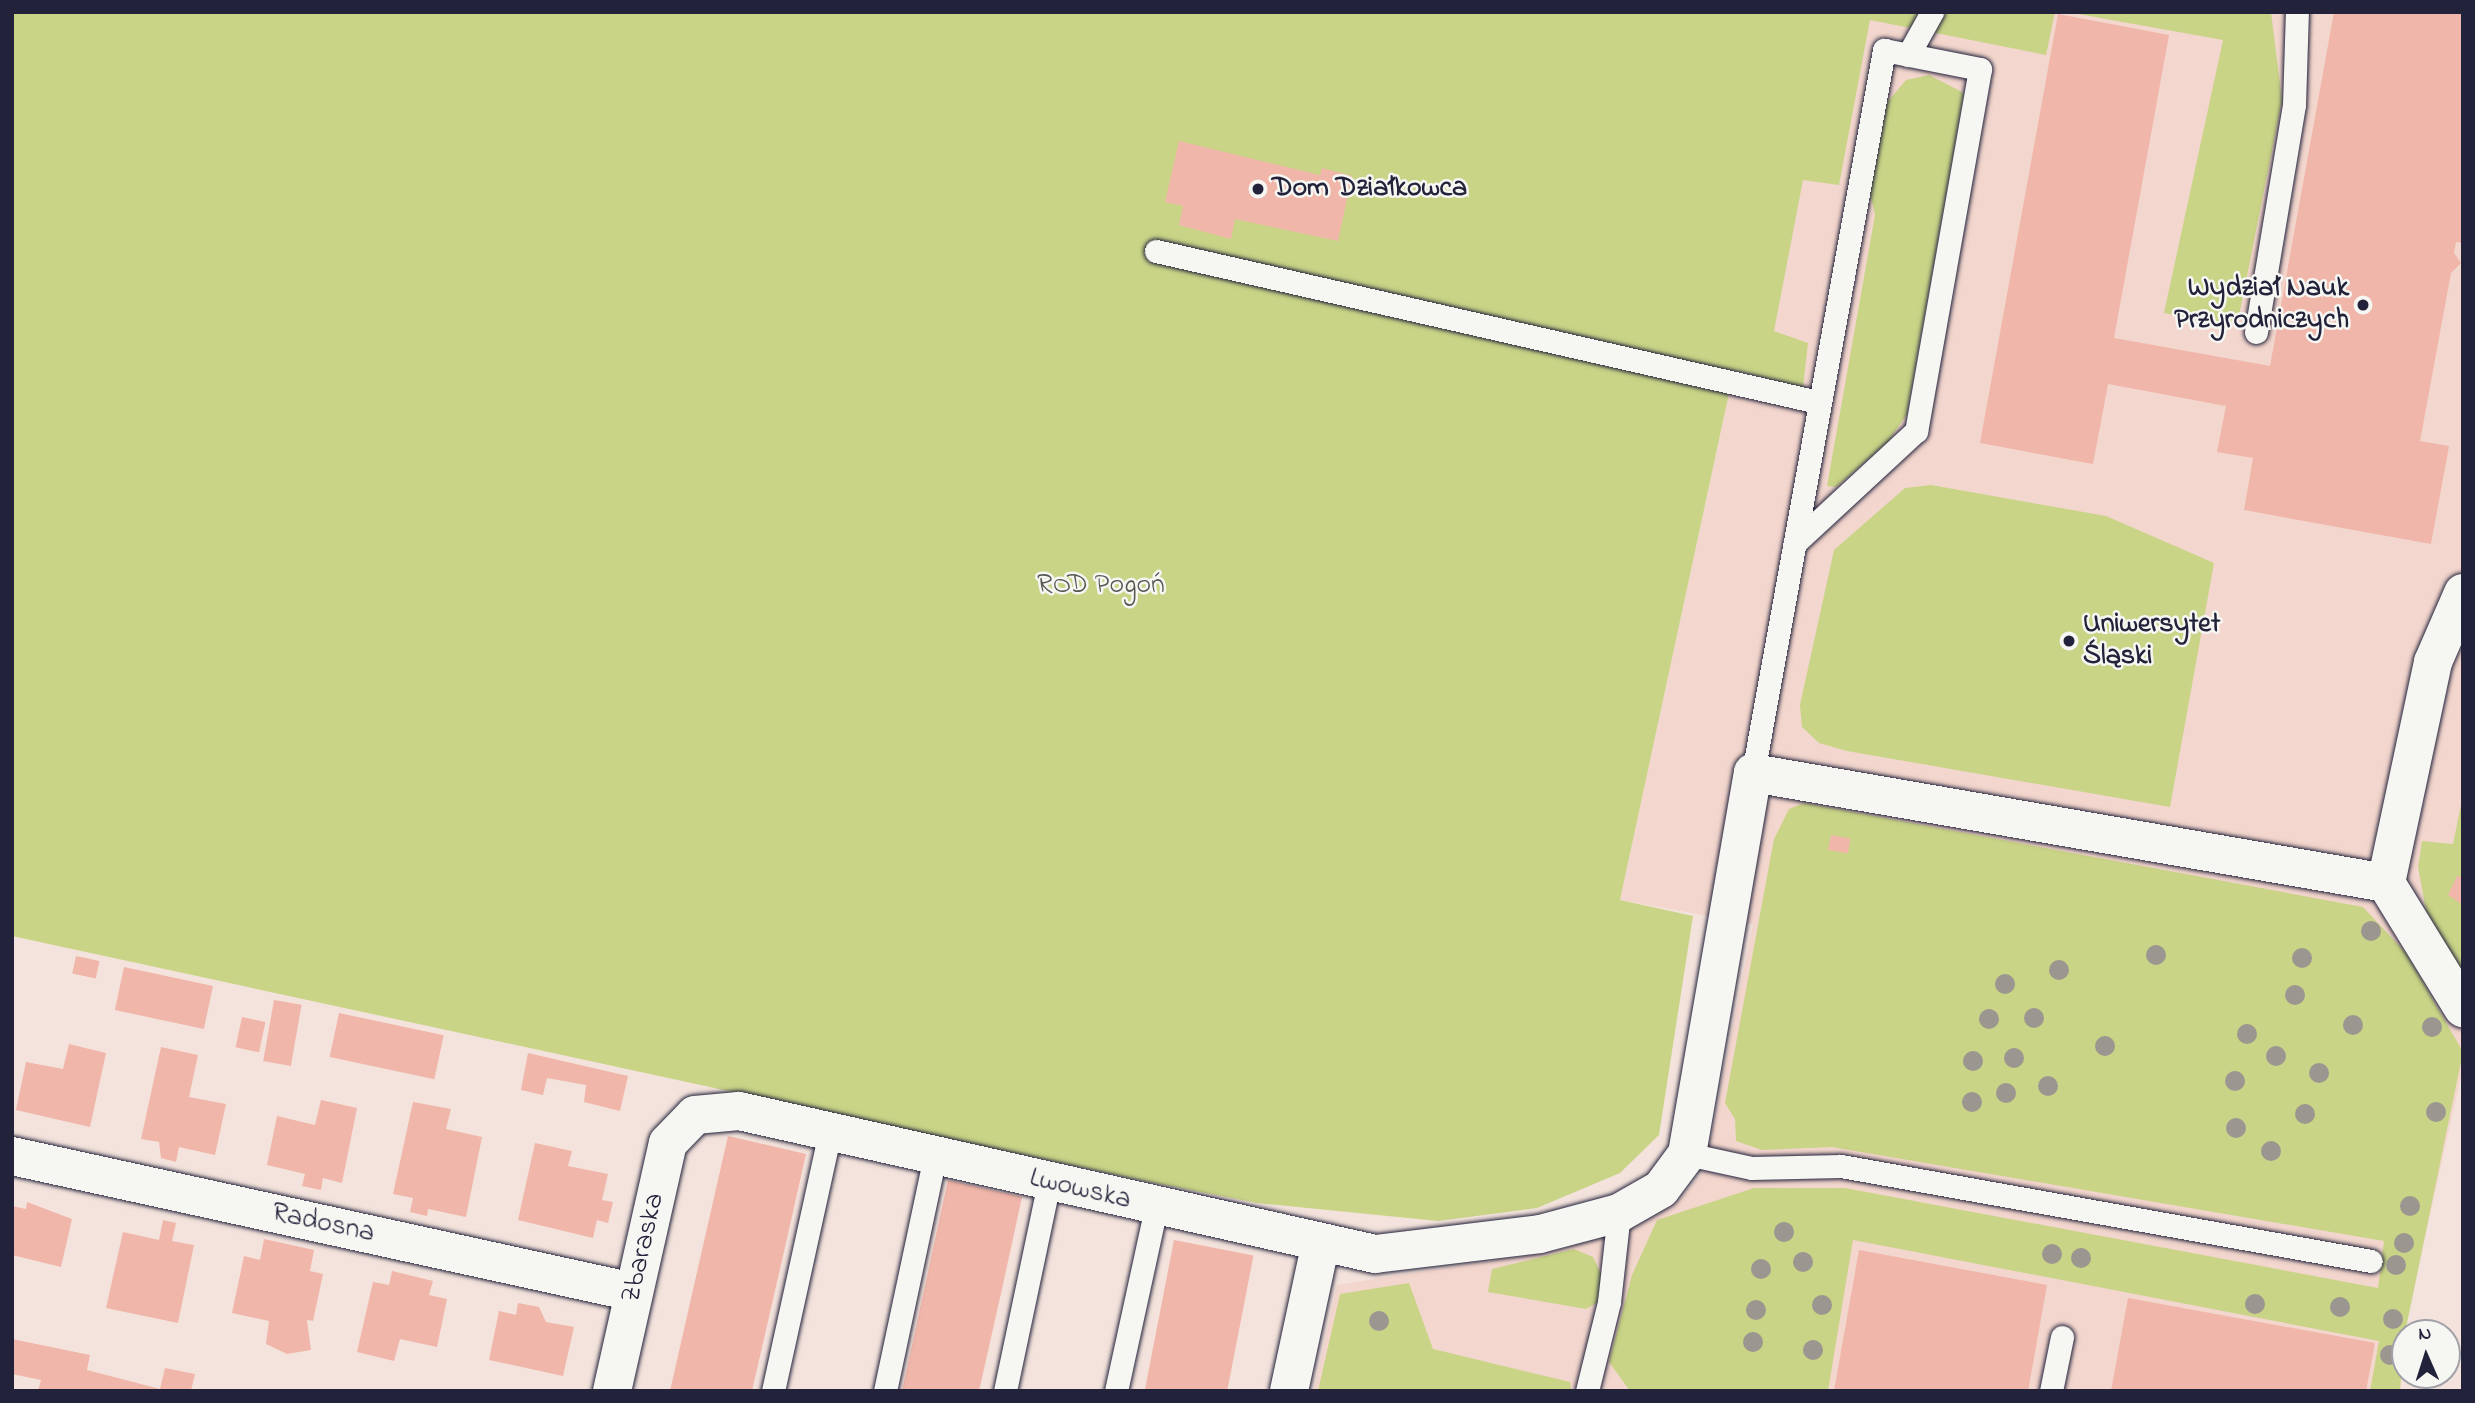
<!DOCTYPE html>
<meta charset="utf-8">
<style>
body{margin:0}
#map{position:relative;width:2475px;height:1403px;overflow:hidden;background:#f4e3dc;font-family:"Indie Flower",sans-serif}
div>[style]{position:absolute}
.built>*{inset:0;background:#f3d6cd}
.green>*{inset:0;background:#c9d487}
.building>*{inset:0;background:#f0b6a9;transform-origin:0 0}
.roads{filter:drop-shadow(0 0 2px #22223b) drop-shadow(0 0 2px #22223b)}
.service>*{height:23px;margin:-11.5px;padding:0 11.5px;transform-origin:11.5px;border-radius:11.5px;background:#f6f6f2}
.minor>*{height:38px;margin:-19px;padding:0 19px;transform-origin:19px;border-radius:19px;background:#f6f6f2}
.trees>*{width:20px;height:20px;margin:-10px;border-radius:50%;background:#9c9690}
.dots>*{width:19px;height:19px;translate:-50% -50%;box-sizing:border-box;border:4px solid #f6f6f2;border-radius:50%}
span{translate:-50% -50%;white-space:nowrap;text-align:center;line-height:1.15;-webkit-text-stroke:5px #f6f6f2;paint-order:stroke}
.poi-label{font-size:28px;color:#22223b;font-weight:700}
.left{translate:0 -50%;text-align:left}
.right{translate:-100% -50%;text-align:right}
.park-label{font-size:28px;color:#545752}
.street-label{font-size:28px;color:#22223b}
.frame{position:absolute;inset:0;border:14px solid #22223b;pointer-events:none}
.north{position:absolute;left:2391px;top:1319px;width:70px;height:70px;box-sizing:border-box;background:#f6f6f2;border:2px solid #a1a1a9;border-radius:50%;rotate:357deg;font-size:19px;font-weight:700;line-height:28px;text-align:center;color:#22223b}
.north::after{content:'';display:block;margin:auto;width:24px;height:32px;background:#22223b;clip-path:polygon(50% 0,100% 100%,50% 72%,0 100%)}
</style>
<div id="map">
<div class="built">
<i style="clip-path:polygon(1811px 12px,2463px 12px,2463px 1067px,2391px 1391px,1314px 1391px,1337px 1285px,1563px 1249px,1678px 1201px,1704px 1171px,1753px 924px,1620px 900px)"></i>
</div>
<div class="green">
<i style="clip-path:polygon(12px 12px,2055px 12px,2046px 55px,1870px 20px,1839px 185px,1803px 180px,1774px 331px,1808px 343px,1803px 388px,1734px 370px,1620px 900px,1693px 916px,1659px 1135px,1620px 1173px,1537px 1208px,1438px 1221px,1257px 1203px,1144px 1181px,12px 936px)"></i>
<i style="clip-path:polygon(2067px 12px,2271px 12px,2282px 100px,2237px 326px,2164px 313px,2223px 40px)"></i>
<i style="clip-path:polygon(1929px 75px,1964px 93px,1907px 414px,1888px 442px,1836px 487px,1827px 486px,1875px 215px,1869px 189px,1884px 106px,1906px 80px)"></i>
<i style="clip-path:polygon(1931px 485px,2106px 516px,2214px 563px,2170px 807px,1847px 751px,1819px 743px,1802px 727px,1800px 705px,1834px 550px,1905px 488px)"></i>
<i style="clip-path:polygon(2463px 795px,2463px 974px,2426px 910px,2418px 867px,2422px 841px,2453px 844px)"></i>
<i style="clip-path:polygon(1804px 803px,2363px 907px,2406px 953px,2463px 1052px,2405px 1333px,2400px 1391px,2370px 1391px,2379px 1341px,1853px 1240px,1828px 1391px,1630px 1391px,1609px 1362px,1632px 1275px,1657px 1220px,1754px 1188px,1845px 1188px,2378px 1288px,2384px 1241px,1832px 1147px,1762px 1150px,1736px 1141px,1735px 1119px,1725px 1103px,1774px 839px,1789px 809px)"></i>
<i style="clip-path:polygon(1574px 1249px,1593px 1257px,1605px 1282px,1598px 1302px,1586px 1309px,1488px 1292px,1492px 1269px)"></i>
<i style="clip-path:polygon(1409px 1283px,1433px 1349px,1570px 1382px,1571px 1391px,1318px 1391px,1340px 1294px)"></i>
</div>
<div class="building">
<i style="clip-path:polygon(2334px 12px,2463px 12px,2463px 243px,2456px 242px,2454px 253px,2461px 263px,2451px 273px,2420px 441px,2449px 446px,2431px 544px,2244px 510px,2253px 458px,2217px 452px,2226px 406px,2108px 384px,2093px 464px,1980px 443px,2058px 14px,2169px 35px,2114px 338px,2270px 366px)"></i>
<i style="clip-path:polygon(1179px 141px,1320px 175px,1322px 168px,1352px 176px,1338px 241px,1235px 219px,1231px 239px,1179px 225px,1183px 206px,1165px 202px)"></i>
<i style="left:1831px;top:835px;width:20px;height:15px;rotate:11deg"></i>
<i style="clip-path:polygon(2457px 876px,2463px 877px,2463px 905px,2448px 895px)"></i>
<i style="left:76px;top:956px;width:24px;height:18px;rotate:12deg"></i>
<i style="left:124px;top:967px;width:91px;height:44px;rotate:12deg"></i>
<i style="left:274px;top:1000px;width:28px;height:62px;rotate:10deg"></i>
<i style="left:339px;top:1013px;width:107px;height:45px;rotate:12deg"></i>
<i style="left:242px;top:1017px;width:24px;height:31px;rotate:12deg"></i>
<i style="clip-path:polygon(69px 1044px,106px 1053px,90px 1127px,16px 1110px,26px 1062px,63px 1069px)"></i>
<i style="clip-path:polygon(161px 1047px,198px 1055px,189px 1097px,226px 1104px,215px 1155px,179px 1147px,176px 1162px,161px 1158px,159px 1142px,141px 1139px)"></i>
<i style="clip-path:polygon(528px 1053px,628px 1076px,620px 1111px,584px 1102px,586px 1085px,547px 1078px,543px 1095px,521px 1090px)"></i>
<i style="clip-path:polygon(321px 1100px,357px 1108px,342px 1183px,323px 1178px,321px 1190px,302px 1186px,305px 1174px,267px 1165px,277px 1116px,315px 1125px)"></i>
<i style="clip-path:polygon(413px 1102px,451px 1109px,446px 1129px,482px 1137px,466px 1217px,428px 1209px,427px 1216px,410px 1212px,413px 1198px,393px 1194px)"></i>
<i style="clip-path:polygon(728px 1136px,806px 1154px,783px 1256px,752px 1391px,670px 1391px)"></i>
<i style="clip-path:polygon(535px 1143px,572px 1151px,568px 1166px,608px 1174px,602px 1200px,613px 1202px,608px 1223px,597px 1220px,593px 1238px,518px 1220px)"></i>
<i style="clip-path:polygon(948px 1180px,1022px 1197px,1002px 1289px,979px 1391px,902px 1391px)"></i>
<i style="clip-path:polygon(27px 1202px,72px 1219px,61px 1267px,12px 1255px,12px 1206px,26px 1209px)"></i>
<i style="clip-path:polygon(163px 1220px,176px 1223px,172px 1241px,194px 1245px,178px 1323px,106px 1308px,123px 1232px,159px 1240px)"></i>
<i style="clip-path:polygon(264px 1239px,314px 1250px,310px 1271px,323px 1274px,313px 1321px,307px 1320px,311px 1350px,287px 1354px,266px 1344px,269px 1321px,232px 1313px,244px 1256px,260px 1260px)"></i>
<i style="left:1174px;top:1240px;width:81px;height:154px;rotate:11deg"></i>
<i style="clip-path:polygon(1859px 1250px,2047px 1285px,2028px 1391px,1834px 1391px)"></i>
<i style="clip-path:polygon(392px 1271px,433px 1281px,429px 1295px,447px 1299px,437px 1347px,400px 1339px,394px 1361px,357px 1352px,373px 1282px,389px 1285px)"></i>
<i style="clip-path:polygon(2128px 1298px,2375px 1343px,2366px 1391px,2111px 1391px)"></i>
<i style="clip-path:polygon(518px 1303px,539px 1307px,546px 1322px,574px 1327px,563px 1376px,489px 1360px,499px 1311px,516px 1315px)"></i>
<i style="clip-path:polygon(12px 1339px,90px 1355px,87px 1370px,160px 1389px,165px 1368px,195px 1374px,191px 1391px,38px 1391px,41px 1380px,12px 1374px)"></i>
</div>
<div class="roads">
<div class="service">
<i style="left:1908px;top:55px;width:49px;rotate:-60.8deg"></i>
<i style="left:1156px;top:251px;width:679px;rotate:12.85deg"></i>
<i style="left:2256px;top:332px;width:230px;rotate:-80.5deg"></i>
<i style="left:2294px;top:105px;width:93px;rotate:-88.2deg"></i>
<i style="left:1753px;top:773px;width:735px;rotate:-79.73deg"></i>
<i style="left:1884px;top:50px;width:98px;rotate:11.2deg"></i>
<i style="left:1980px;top:69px;width:368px;rotate:100deg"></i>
<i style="left:1916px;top:431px;width:165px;rotate:137.2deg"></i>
<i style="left:1687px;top:1154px;width:66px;rotate:12.2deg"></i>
<i style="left:1752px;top:1168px;width:89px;rotate:-1.3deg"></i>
<i style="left:1841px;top:1166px;width:538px;rotate:10.16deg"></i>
<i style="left:773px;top:1391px;width:265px;rotate:-77.6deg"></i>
<i style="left:885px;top:1391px;width:240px;rotate:-78deg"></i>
<i style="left:1005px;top:1391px;width:213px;rotate:-78.1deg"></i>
<i style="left:1116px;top:1391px;width:187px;rotate:-77.7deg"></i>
<i style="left:1587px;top:1391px;width:92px;rotate:-76.1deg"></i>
<i style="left:1609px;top:1302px;width:90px;rotate:-83.6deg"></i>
<i style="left:2051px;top:1391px;width:55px;rotate:-78.5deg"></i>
</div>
<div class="minor">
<i style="left:2463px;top:593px;width:75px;rotate:113.5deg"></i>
<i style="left:2433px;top:662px;width:226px;rotate:102deg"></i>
<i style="left:2386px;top:883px;width:147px;rotate:58.4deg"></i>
<i style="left:12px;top:1156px;width:636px;rotate:12.35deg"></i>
<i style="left:612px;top:1391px;width:254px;rotate:-77.3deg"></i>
<i style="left:668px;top:1143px;width:39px;rotate:-46deg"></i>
<i style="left:695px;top:1115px;width:44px;rotate:-5.2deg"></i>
<i style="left:739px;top:1111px;width:652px;rotate:12.67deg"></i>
<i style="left:1375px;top:1254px;width:166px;rotate:-6.9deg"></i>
<i style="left:1540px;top:1234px;width:82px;rotate:-14.9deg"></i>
<i style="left:1619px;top:1213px;width:48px;rotate:-29.7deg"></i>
<i style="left:1661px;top:1189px;width:44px;rotate:-53.4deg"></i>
<i style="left:1687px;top:1154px;width:387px;rotate:-80.2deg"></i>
<i style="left:1753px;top:773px;width:642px;rotate:9.86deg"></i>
<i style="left:1289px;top:1391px;width:147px;rotate:-77.9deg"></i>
</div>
</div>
<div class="trees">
<i style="left:2371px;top:931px"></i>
<i style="left:2156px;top:955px"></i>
<i style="left:2302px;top:958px"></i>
<i style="left:2059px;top:970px"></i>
<i style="left:2005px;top:984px"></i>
<i style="left:2295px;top:995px"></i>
<i style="left:2034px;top:1018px"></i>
<i style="left:1989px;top:1019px"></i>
<i style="left:2353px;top:1025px"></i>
<i style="left:2432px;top:1027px"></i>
<i style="left:2247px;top:1034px"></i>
<i style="left:2105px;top:1046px"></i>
<i style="left:2276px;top:1056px"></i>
<i style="left:2014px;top:1058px"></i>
<i style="left:1973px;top:1061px"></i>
<i style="left:2319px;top:1073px"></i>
<i style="left:2235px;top:1081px"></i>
<i style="left:2048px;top:1086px"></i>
<i style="left:2006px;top:1093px"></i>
<i style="left:1972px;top:1102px"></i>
<i style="left:2436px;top:1112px"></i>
<i style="left:2305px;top:1114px"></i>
<i style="left:2236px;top:1128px"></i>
<i style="left:2271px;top:1151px"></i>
<i style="left:2410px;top:1206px"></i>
<i style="left:1784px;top:1232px"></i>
<i style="left:2404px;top:1243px"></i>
<i style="left:2052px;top:1254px"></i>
<i style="left:2081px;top:1258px"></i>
<i style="left:1803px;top:1262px"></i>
<i style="left:2396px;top:1265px"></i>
<i style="left:1761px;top:1269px"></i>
<i style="left:2255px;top:1304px"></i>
<i style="left:1822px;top:1305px"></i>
<i style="left:2340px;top:1307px"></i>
<i style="left:1756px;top:1310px"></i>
<i style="left:2393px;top:1319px"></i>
<i style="left:1379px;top:1321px"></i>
<i style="left:1753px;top:1342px"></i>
<i style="left:1813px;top:1350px"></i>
<i style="left:2390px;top:1355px"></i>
</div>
<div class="dots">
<i style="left:1258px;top:189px;background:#22223b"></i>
<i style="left:2363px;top:305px;background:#22223b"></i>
<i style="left:2069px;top:641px;background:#22223b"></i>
</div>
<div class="poi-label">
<span class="left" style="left:1272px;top:189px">Dom Działkowca</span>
<span class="right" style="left:2349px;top:305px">Wydział Nauk<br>Przyrodniczych</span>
<span class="left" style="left:2083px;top:641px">Uniwersytet<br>Śląski</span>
</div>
<div class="park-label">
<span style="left:1101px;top:586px">ROD Pogoń</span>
</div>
<div class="street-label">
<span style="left:1080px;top:1190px;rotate:13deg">Lwowska</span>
<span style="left:323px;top:1224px;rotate:12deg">Radosna</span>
<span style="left:644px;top:1248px;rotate:-77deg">Zbaraska</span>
</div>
<div class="frame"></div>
<div class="north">N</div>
</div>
